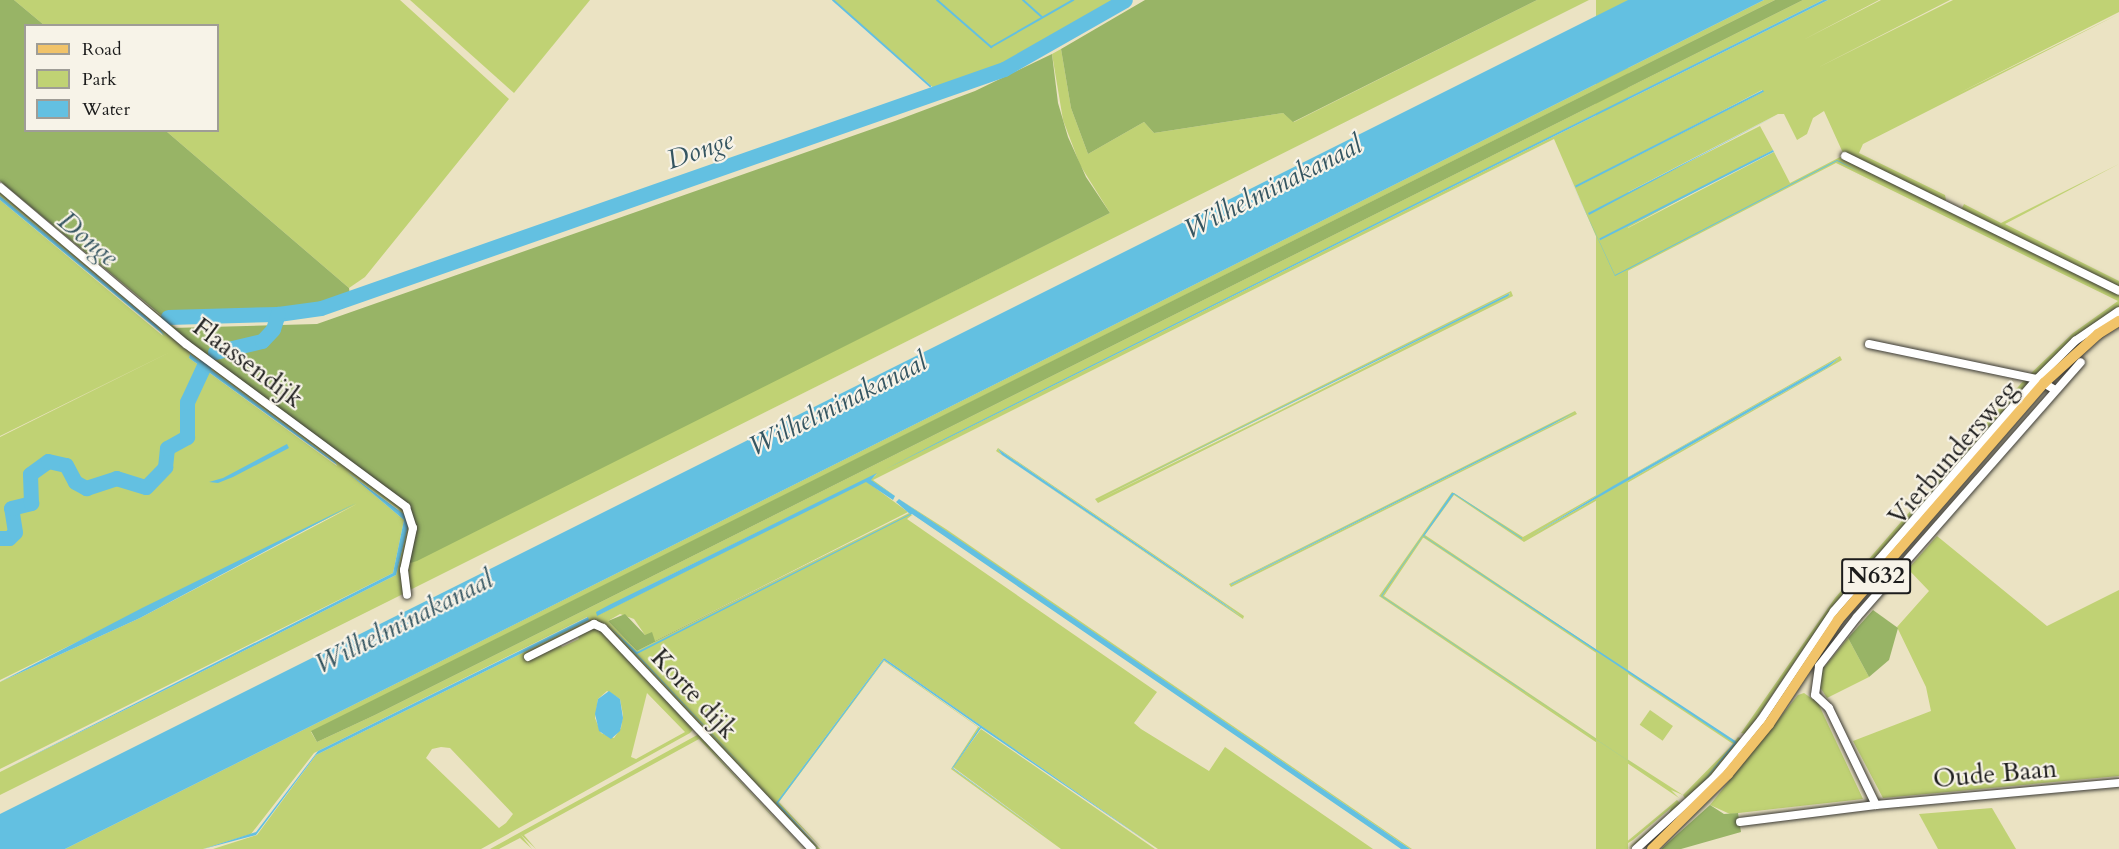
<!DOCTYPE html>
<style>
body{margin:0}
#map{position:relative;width:2119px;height:849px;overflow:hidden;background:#ebe3c3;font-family:Cardo,serif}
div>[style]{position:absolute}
.green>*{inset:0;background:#c0d274;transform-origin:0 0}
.forest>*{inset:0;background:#98b466}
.water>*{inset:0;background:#63c0e1;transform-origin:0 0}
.stream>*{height:2px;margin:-1px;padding:0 1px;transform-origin:1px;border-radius:1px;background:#63c0e1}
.river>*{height:15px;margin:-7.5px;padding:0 7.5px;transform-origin:7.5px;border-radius:7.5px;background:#63c0e1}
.roads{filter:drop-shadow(0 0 2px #3b3a35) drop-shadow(0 0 2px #3b3a35)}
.minor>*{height:8px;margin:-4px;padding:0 4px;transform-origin:4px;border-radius:4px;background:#fff}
.major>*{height:10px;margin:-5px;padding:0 5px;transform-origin:5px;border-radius:5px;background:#f1c369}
span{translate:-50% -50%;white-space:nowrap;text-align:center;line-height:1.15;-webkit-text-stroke:4.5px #f7f3e8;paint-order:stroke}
.shield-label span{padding:2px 4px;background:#f7f3e8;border:2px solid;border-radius:4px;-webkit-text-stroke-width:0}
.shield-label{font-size:24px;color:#1c1c1c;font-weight:700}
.street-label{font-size:26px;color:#1c1c1c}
.water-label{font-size:27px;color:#355561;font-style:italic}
.legend{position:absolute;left:24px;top:24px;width:195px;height:108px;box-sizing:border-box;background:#f7f3e8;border:2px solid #9f9d96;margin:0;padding:8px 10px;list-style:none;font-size:18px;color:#1c1c1c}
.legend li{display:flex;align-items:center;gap:12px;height:30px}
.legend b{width:30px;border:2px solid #9f9d96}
</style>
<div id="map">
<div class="green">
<i style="clip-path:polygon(14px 0,400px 0,509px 99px,365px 277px,349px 288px,166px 131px,218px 130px,218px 26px,44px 25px)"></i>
<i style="clip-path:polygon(410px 0,590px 0,514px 93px)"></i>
<i style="clip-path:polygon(833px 0,1124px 0,1014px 61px,982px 77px,936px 90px)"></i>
<i style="clip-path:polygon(1537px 0,1589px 0,410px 590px,407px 564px,1110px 213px,1080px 165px,1063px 120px,1052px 54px,1061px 49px,1071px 108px,1088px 154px,1144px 122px,1154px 133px,1283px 113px,1294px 122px)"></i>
<i style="left:1596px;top:0;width:32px;height:1784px"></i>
<i style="clip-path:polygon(evenodd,1764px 0,1775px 0,311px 732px,317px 742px,375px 715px,1803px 0,1823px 0,884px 470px,1828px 0,1879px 0,1803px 40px,1881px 0,1950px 0,1817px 68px,1953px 0,2119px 0,2119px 12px,1957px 94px,2119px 14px,1863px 144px,1859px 153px,1945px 195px,1946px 200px,1942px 201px,1843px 153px,1824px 111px,1813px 118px,1807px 134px,1797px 140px,1784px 114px,1778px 114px,1588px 213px,1760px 126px,1773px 150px,1601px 242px,1774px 152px,1790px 183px,1842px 156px,2119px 293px,2119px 308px,2037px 376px,2029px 375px,2073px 333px,2118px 301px,1836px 163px,1614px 278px,1554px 139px,873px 480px,895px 496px,870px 480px,877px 474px,644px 588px,598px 615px,866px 481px,908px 512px,655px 641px,645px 635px,634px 619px,620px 614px,608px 621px,637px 651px,909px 513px,1401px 849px,912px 515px,907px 519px,1157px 692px,1134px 723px,1141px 729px,1209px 771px,1225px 747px,1373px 849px,1158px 849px,884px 658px,776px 803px,884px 660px,980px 728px,952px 768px,1049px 838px,953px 767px,981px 729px,1155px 849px,1061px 849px,951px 769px,978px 727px,884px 661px,779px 802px,823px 849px,784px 810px,820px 849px,816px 849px,599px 623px,560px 644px,562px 647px,579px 639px,577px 635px,597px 627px,695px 727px,690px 733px,481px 849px,213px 849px,257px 835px,316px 755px,589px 620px,587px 617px,314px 753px,251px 834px,203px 849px,65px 849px,1764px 0,1762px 90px,1763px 92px,1576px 187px,1762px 90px,1764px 0,607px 691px,620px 699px,623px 715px,621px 728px,614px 738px,601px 733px,595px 718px,598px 699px,607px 691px,1764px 0,647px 693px,685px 732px,636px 759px,631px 757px,647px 693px,1764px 0,441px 747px,450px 748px,513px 814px,506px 823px,499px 828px,426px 758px,432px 749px,441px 747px)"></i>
<i style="clip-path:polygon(2119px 164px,2005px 224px,2119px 281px,2119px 289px,1963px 212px,1962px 208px,1964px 204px,2001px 223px)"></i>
<i style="clip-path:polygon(evenodd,0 188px,410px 514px,405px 593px,0 795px,0 772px,396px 575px,408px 524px,398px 509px,347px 472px,404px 520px,393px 573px,0 769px,0 682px,140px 618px,357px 504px,0 680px,0 437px,170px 352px,0 436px,0 200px,163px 336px,158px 327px,0 196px,0 188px,190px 354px,335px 462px,337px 466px,189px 358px,190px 354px)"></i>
<i style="clip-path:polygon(evenodd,1511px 291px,1513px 296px,1098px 503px,1095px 499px,1511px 291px,1510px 294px,1271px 415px,1098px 500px,1510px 293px,1510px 294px)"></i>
<i style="clip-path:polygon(evenodd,1840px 356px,1842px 360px,1524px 542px,1454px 495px,1425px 535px,1734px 742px,1738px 737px,1743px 740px,1711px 777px,1660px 826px,1627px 849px,1668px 815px,1671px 808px,1633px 840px,1618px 849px,1677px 800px,1681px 804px,1686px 800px,1683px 795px,1671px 790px,1679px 798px,1379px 596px,1452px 492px,1523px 537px,1840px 356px,1839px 358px,1828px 367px,1532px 535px,1613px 486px,1839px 358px,1840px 356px,1423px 538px,1424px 538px,1733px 744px,1683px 795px,1624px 757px,1384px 596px,1423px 538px)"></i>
<i style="clip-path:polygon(2025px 379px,2031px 383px,1806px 645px,1746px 734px,1741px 733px,1835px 598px)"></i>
<i style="clip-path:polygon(evenodd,1575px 411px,1577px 414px,1231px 587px,1229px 584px,1575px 411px,1575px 413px,1550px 426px,1231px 585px,1231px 584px,1575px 413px)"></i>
<i style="clip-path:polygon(evenodd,998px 448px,1244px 616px,1243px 619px,996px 451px,998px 448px,998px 449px,1223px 603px,1242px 617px,1002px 455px,998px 449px)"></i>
<i style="clip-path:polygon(899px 499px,946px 529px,1412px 849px,1410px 849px)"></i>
<i style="clip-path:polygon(1937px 536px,2047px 626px,2119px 590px,2119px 776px,1883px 798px,1853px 741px,1931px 711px,1926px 687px,1897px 627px,1929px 591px,1908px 569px)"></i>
<i style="clip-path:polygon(1848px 638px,1869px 677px,1827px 698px,1820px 687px,1821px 671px)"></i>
<i style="clip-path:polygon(1804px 693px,1818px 703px,1863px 799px,1730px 814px,1710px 805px,1798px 695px)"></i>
<i style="left:1650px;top:710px;width:28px;height:18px;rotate:35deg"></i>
<i style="clip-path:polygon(699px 734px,811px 849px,707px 746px,803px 849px,699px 739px,524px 835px,536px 849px,521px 835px,532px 849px,520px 838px,499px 849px,490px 849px)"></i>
<i style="clip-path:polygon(1992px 808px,2016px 849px,1938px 849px,1919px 814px)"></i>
</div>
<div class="forest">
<i style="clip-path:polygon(0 0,14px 0,44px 25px,26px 26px,26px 130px,166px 131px,349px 288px,351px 303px,292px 317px,168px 321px,0 181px)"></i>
<i style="clip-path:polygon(1145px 0,1537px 0,1293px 122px,1283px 113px,1154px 133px,1144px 122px,1088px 154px,1071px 108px,1061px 49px)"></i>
<i style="clip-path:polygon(1775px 0,1803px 0,375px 715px,317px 742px,311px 731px)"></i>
<i style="clip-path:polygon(1052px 54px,1058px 103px,1068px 137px,1086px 177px,1110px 213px,417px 561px,407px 564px,415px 529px,410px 508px,172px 328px,317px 324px,895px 121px,975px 91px)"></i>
<i style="clip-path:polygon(909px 513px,637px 651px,608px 621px,625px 614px,645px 635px,652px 632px,655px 641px)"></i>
<i style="clip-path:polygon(1873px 610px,1898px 628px,1889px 660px,1869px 677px,1848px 638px)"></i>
<i style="clip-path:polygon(1710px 805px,1724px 814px,1738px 813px,1741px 832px,1681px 849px,1661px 849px)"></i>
</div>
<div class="water">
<i style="clip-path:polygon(1628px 0,1764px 0,65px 849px,0 849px,0 814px)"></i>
<i style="clip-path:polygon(1823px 0,1828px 0,884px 470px,946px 438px)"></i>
<i style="left:1763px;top:90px;width:2px;height:211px;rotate:63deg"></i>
<i style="clip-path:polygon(1779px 114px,1589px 215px,1588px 213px,1712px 149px)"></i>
<i style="left:1773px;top:150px;width:2px;height:195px;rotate:63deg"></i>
<i style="clip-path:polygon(1837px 160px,1858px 171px,1837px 161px,1615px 276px,1567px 172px,1615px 275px)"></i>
<i style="clip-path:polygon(0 196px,158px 327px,165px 336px,0 200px)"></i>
<i style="clip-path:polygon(1510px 293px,1508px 296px,1098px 499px)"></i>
<i style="clip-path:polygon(190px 354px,335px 462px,337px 465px,189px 358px)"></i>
<i style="clip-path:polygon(1839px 358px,1828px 367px,1532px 535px,1613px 486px)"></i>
<i style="clip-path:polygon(1575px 412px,1550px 426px,1231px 585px,1231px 584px)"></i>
<i style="clip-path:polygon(287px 444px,289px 448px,233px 477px,218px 483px,209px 482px,223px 478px)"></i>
<i style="clip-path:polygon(998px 449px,1223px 603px,1242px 617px,1002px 455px)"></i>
<i style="clip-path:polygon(347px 472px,405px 515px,408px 526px,396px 575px,0 772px,393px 573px,404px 520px)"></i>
<i style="clip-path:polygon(877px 473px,871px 480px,895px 496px,893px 500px,866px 482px,597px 616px,596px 612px,611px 604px)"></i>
<i style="clip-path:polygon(1452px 493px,1454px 493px,1522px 538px,1522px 539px,1454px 494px,1424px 536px,1737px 742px,1701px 784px,1734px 743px,1423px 536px,1382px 596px,1681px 796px,1381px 596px)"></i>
<i style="clip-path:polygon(899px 499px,945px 530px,1410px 849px,1401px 849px,1385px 838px,912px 514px,637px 654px,769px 794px,611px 628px,637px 652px,910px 514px,896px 502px)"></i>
<i style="clip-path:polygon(356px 503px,140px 618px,0 682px,142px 608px)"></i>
<i style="clip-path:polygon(588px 617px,589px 620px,316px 755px,256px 835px,203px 849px,256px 832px,318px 751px)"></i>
<i style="clip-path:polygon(884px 658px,976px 722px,1158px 849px,981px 728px,953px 768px,1064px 849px,952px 768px,980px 727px,884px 660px,778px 803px,820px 849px,776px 803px)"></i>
<i style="clip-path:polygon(609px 691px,620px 699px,623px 718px,620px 731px,611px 739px,599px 731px,595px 714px,598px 699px)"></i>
</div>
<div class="stream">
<i style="left:833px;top:0;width:130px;rotate:41.6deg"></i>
<i style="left:937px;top:0;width:72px;rotate:41deg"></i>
<i style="left:991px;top:47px;width:95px;rotate:-29.8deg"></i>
<i style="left:1023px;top:0;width:25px;rotate:42deg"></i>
<i style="left:936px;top:90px;width:4px;rotate:45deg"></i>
</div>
<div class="river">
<i style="left:168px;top:317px;width:110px;rotate:-1.6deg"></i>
<i style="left:278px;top:314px;width:43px;rotate:-7.9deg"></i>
<i style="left:321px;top:308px;width:724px;rotate:-19.29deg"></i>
<i style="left:1004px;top:69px;width:139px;rotate:-29.7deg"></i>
<i style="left:215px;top:352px;width:48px;rotate:-13.2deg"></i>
<i style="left:262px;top:341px;width:16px;rotate:-47deg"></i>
<i style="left:273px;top:329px;width:16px;rotate:-72deg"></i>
<i style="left:0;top:538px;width:9px"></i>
<i style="left:9px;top:538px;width:8px;rotate:-45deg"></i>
<i style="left:15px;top:532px;width:24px;rotate:-99deg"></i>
<i style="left:11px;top:508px;width:21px;rotate:-14deg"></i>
<i style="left:31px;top:503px;width:29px;rotate:-92deg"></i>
<i style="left:30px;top:474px;width:22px;rotate:-36deg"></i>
<i style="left:48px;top:461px;width:18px;rotate:13deg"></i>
<i style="left:66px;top:465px;width:19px;rotate:62deg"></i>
<i style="left:75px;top:482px;width:13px;rotate:29deg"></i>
<i style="left:86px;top:488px;width:32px;rotate:-18deg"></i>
<i style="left:116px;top:478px;width:31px;rotate:17deg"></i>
<i style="left:146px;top:487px;width:28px;rotate:-46deg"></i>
<i style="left:165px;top:467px;width:19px;rotate:-84deg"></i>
<i style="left:167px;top:448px;width:23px;rotate:-29deg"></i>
<i style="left:187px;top:437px;width:35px;rotate:-90deg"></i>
<i style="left:187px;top:402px;width:40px;rotate:-65deg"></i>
</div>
<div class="roads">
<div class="minor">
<i style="left:1845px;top:156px;width:305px;rotate:26.2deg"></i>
<i style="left:0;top:187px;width:243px;rotate:40.2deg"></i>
<i style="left:186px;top:344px;width:274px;rotate:36.5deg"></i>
<i style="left:406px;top:507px;width:22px;rotate:72deg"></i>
<i style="left:413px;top:528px;width:43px;rotate:102.1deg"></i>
<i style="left:404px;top:570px;width:25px;rotate:83deg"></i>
<i style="left:1869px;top:344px;width:172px;rotate:11.8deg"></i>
<i style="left:2037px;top:379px;width:21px;rotate:31deg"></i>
<i style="left:528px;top:657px;width:74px;rotate:-26.6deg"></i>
<i style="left:594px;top:624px;width:10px;rotate:24deg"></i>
<i style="left:603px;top:628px;width:304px;rotate:46.6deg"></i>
<i style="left:1876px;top:805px;width:108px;rotate:-115.9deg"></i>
<i style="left:1829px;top:708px;width:19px;rotate:-137deg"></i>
<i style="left:1815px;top:695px;width:29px;rotate:-82deg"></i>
<i style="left:1819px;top:666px;width:62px;rotate:-52.2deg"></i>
<i style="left:1857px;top:617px;width:339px;rotate:-48.7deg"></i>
<i style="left:1740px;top:822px;width:137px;rotate:-7.1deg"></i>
<i style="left:1876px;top:805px;width:244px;rotate:-5.2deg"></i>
<i style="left:1636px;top:849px;width:104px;rotate:-42.3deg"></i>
<i style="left:1713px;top:779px;width:76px;rotate:-50.9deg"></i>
<i style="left:1761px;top:720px;width:131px;rotate:-56.2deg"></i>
<i style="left:1834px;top:611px;width:308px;rotate:-48.8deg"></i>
<i style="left:2037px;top:379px;width:54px;rotate:-45deg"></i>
<i style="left:2075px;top:341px;width:53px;rotate:-34.3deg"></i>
</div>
<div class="major">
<i style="left:1652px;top:849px;width:107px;rotate:-44.6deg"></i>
<i style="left:1728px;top:774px;width:65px;rotate:-50.6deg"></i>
<i style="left:1769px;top:724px;width:125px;rotate:-56.4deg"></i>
<i style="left:1838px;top:620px;width:314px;rotate:-49deg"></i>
<i style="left:2044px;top:383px;width:73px;rotate:-42.2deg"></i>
<i style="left:2098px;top:334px;width:25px;rotate:-32deg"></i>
</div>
</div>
<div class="shield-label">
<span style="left:1876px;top:576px">N632</span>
</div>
<div class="street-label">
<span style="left:248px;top:363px;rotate:37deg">Flaassendijk</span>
<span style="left:1953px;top:453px;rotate:-49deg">Vierbundersweg</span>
<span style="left:694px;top:694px;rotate:47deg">Korte dijk</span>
<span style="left:1995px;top:774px;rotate:-5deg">Oude Baan</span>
</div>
<div class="water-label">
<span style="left:700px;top:150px;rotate:-19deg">Donge</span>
<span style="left:1273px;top:187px;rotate:-27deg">Wilhelminakanaal</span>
<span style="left:88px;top:239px;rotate:40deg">Donge</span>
<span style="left:838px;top:404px;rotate:-27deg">Wilhelminakanaal</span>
<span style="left:404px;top:622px;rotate:-27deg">Wilhelminakanaal</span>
</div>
<ul class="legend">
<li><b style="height:8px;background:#f1c369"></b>Road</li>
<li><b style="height:16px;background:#c0d274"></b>Park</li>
<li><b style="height:16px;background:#63c0e1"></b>Water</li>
</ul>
</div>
